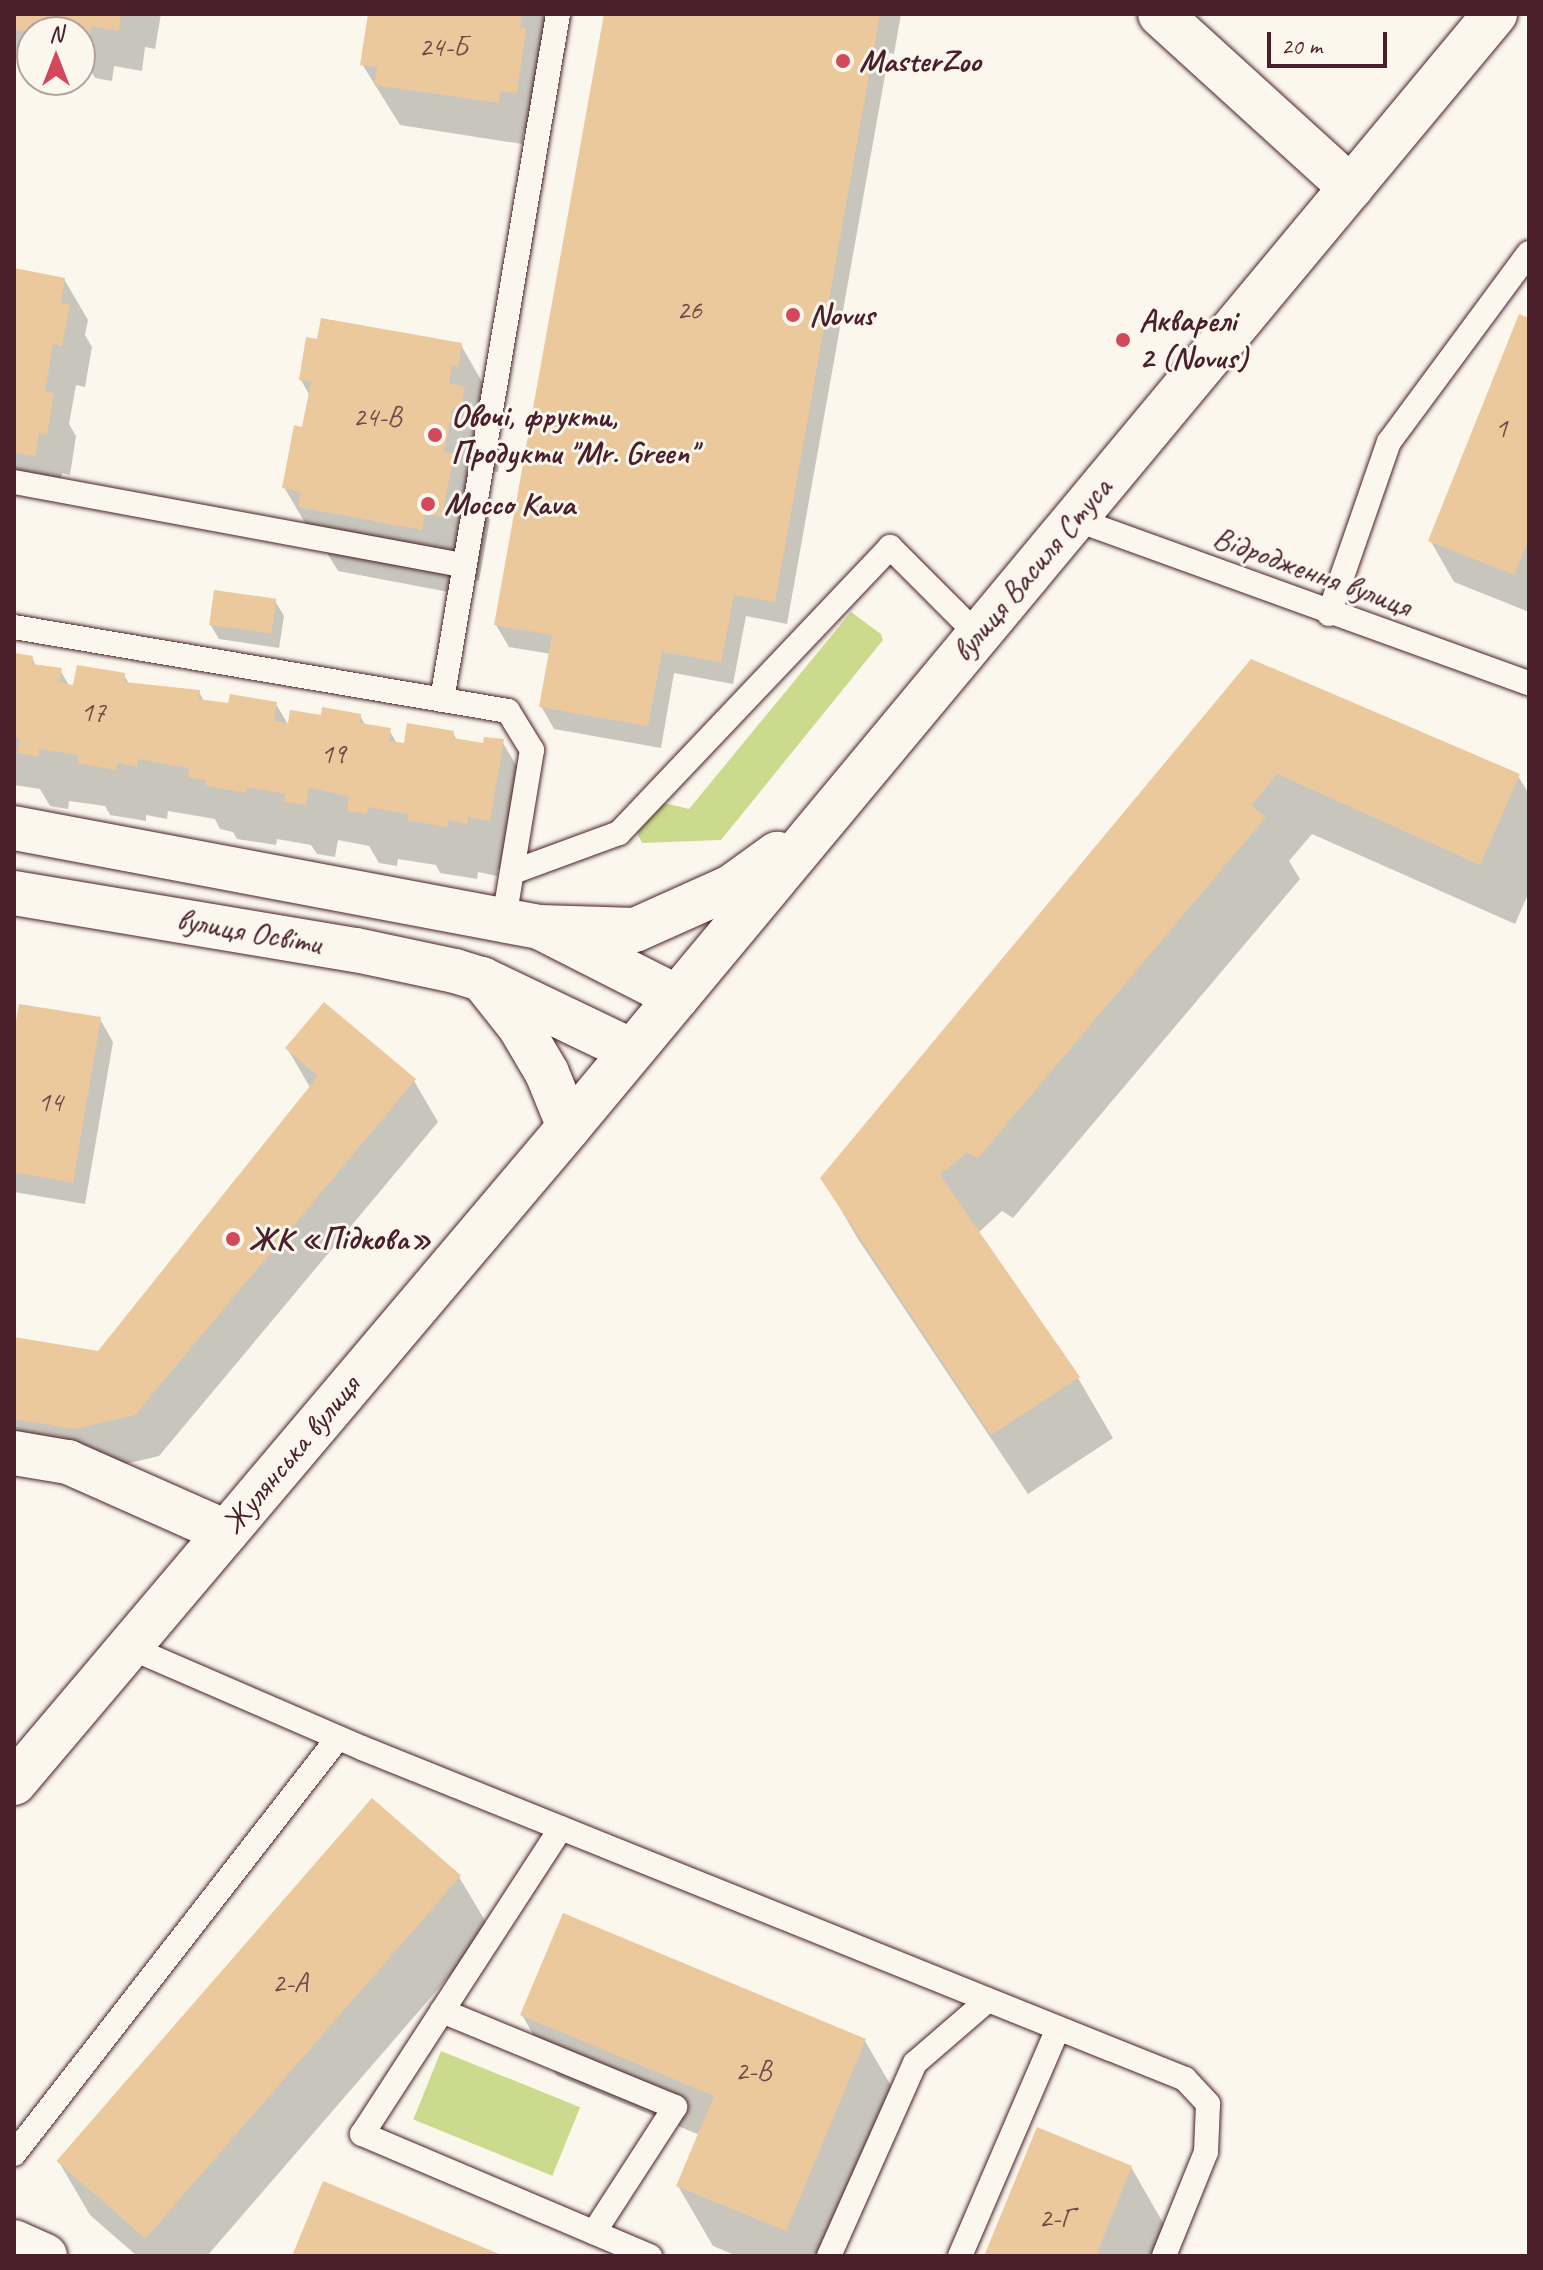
<!DOCTYPE html>
<meta charset="utf-8">
<style>
body{margin:0}
#map{position:relative;width:1543px;height:2270px;overflow:hidden;background:#fbf7ec;font-family:Caveat,sans-serif}
div>[style]{position:absolute}
.green>*{inset:0;background:#ccda8e;transform-origin:0 0}
.shadow>*{inset:0;background:#0003}
.building>*{inset:0;background:#ecc89d;transform-origin:0 0}
.roads{filter:drop-shadow(0 0 2px #4a1f2b) drop-shadow(0 0 2px #4a1f2b)}
.lane>*{height:24px;margin:-12px;padding:0 12px;transform-origin:12px;border-radius:12px;background:#fbf7ec}
.street>*{height:44px;margin:-22px;padding:0 22px;transform-origin:22px;border-radius:22px;background:#fbf7ec}
.secondary>*{height:44px;margin:-22px;padding:0 22px;transform-origin:22px;border-radius:22px;background:#fbf7ec}
.dots>*{width:22px;height:22px;translate:-50% -50%;box-sizing:border-box;border:4px solid #fbf7ec;border-radius:50%}
span{translate:-50% -50%;white-space:nowrap;text-align:center;line-height:1.15;-webkit-text-stroke:6px #fbf7ec;paint-order:stroke}
.number-label{font-size:28px;color:#724948}
.number-label span{-webkit-text-stroke-width:0}
.poi-label{font-size:32px;color:#4a1f2b;font-weight:700}
.left{translate:0 -50%;text-align:left}
.street-label{font-size:32px;color:#4a1f2b}
.frame{position:absolute;inset:0;border:16px solid #4a1f2b;pointer-events:none}
.north{position:absolute;left:16px;top:16px;width:80px;height:80px;box-sizing:border-box;background:#fbf7ec;border:2px solid #b4a19f;border-radius:50%;rotate:0deg;font-size:22px;font-weight:700;line-height:32px;text-align:center;color:#4a1f2b}
.north::after{content:'';display:block;margin:auto;width:28px;height:36px;background:#d1495b;clip-path:polygon(50% 0,100% 100%,50% 72%,0 100%)}
.scale{position:absolute;left:1267px;top:32px;width:120px;height:36px;box-sizing:border-box;border:4px solid #4a1f2b;border-top:0;padding-left:10px;font-size:24px;line-height:28px;white-space:nowrap;color:#4a1f2b;-webkit-text-stroke:6px #fbf7ec;paint-order:stroke}
</style>
<div id="map">
<div class="green">
<i style="clip-path:polygon(851px 612px,881px 634px,883px 640px,721px 840px,642px 843px,629px 816px,660px 802px,689px 809px)"></i>
<i style="left:441px;top:2051px;width:150px;height:74px;rotate:22deg"></i>
</div>
<div class="shadow">
<i style="clip-path:polygon(14px 14px,161px 14px,155px 49px,145px 47px,142px 71px,114px 66px,112px 81px,95px 78px,87px 64px,80px 63px,80px 32px,32px 32px,32px 69px,27px 69px,14px 48px)"></i>
<i style="clip-path:polygon(370px 14px,559px 14px,539px 134px,524px 131px,522px 144px,400px 125px,362px 64px)"></i>
<i style="clip-path:polygon(606px 14px,901px 14px,894px 54px,889px 53px,787px 624px,746px 616px,733px 684px,674px 673px,661px 748px,554px 729px,541px 706px,551px 654px,509px 647px,496px 625px)"></i>
<i style="clip-path:polygon(14px 271px,64px 279px,88px 320px,85px 335px,92px 347px,85px 387px,76px 385px,69px 424px,76px 436px,70px 475px,62px 473px,58px 496px,14px 489px)"></i>
<i style="clip-path:polygon(1529px 320px,1529px 612px,1454px 582px,1430px 540px)"></i>
<i style="clip-path:polygon(461px 345px,498px 410px,487px 428px,501px 453px,498px 472px,489px 471px,482px 507px,490px 520px,479px 581px,462px 578px,459px 594px,338px 571px,327px 553px,322px 552px,284px 487px,304px 429px,310px 396px,301px 380px)"></i>
<i style="clip-path:polygon(275px 601px,284px 616px,279px 648px,219px 639px,210px 624px)"></i>
<i style="clip-path:polygon(14px 655px,32px 658px,36px 666px,60px 670px,70px 687px,124px 675px,129px 684px,199px 692px,204px 701px,230px 706px,276px 704px,289px 726px,323px 717px,360px 716px,366px 726px,389px 730px,398px 745px,453px 733px,457px 741px,485px 746px,502px 741px,533px 794px,520px 873px,498px 869px,497px 876px,478px 872px,477px 879px,440px 873px,436px 865px,398px 859px,397px 866px,379px 863px,369px 846px,338px 840px,335px 857px,317px 854px,311px 845px,277px 839px,276px 845px,237px 839px,233px 832px,220px 829px,215px 819px,168px 811px,167px 819px,146px 815px,146px 821px,110px 815px,105px 806px,69px 801px,68px 809px,50px 806px,40px 789px,14px 785px)"></i>
<i style="clip-path:polygon(1251px 661px,1518px 776px,1529px 794px,1529px 892px,1515px 924px,1312px 834px,1289px 861px,1300px 879px,1013px 1218px,1002px 1211px,978px 1233px,1078px 1378px,1113px 1438px,1028px 1494px,858px 1239px,823px 1179px)"></i>
<i style="clip-path:polygon(100px 1019px,113px 1042px,85px 1204px,14px 1192px,14px 1044px)"></i>
<i style="clip-path:polygon(287px 1048px,414px 1081px,438px 1122px,159px 1456px,100px 1470px,14px 1455px,14px 1339px,99px 1353px,311px 1089px)"></i>
<i style="clip-path:polygon(459px 1877px,490px 1929px,207px 2256px,137px 2256px,90px 2215px,59px 2162px)"></i>
<i style="clip-path:polygon(522px 2015px,865px 2041px,900px 2101px,835px 2256px,737px 2256px,713px 2246px,678px 2186px,700px 2135px,557px 2076px)"></i>
<i style="clip-path:polygon(1131px 2167px,1166px 2228px,1155px 2256px,987px 2256px)"></i>
</div>
<div class="building">
<i style="clip-path:polygon(14px 14px,121px 14px,119px 31px,91px 26px,89px 41px,80px 39px,80px 32px,70px 32px,71px 25px,50px 22px,48px 32px,14px 30px)"></i>
<i style="clip-path:polygon(368px 14px,522px 14px,520px 27px,526px 29px,517px 93px,501px 91px,499px 103px,374px 85px,377px 67px,360px 65px)"></i>
<i style="clip-path:polygon(604px 14px,880px 14px,775px 602px,734px 595px,721px 662px,662px 652px,648px 726px,539px 707px,552px 635px,494px 625px)"></i>
<i style="clip-path:polygon(14px 268px,65px 278px,61px 303px,70px 304px,62px 346px,53px 344px,45px 392px,54px 393px,47px 435px,39px 433px,35px 456px,14px 453px)"></i>
<i style="clip-path:polygon(1519px 314px,1529px 318px,1529px 539px,1514px 575px,1428px 541px)"></i>
<i style="clip-path:polygon(321px 318px,462px 343px,458px 367px,452px 365px,449px 383px,465px 387px,461px 408px,453px 407px,444px 452px,454px 454px,442px 517px,425px 514px,422px 530px,298px 507px,301px 492px,282px 488px,294px 425px,302px 427px,311px 382px,299px 380px,306px 337px,317px 339px)"></i>
<i style="left:214px;top:590px;width:63px;height:35px;rotate:8deg"></i>
<i style="clip-path:polygon(14px 653px,33px 656px,32px 664px,62px 668px,59px 682px,73px 685px,77px 665px,125px 673px,124px 682px,200px 690px,199px 699px,228px 703px,230px 694px,277px 702px,274px 721px,288px 723px,290px 710px,321px 715px,322px 707px,361px 714px,360px 723px,391px 728px,389px 741px,404px 743px,407px 723px,454px 731px,453px 738px,483px 743px,484px 737px,504px 739px,490px 821px,468px 817px,467px 824px,448px 820px,448px 827px,407px 820px,408px 814px,368px 807px,367px 814px,347px 811px,349px 796px,309px 788px,306px 805px,284px 802px,285px 794px,247px 787px,246px 793px,205px 786px,206px 780px,188px 777px,189px 768px,138px 759px,137px 767px,117px 763px,116px 770px,77px 763px,79px 755px,39px 749px,38px 757px,17px 753px,20px 739px,14px 738px)"></i>
<i style="clip-path:polygon(1251px 659px,1520px 774px,1480px 865px,1277px 774px,1251px 806px,1266px 817px,978px 1158px,967px 1152px,940px 1175px,1080px 1377px,991px 1435px,820px 1178px)"></i>
<i style="clip-path:polygon(324px 1002px,416px 1079px,135px 1415px,75px 1429px,14px 1419px,14px 1337px,98px 1351px,318px 1076px,285px 1048px)"></i>
<i style="clip-path:polygon(19px 1004px,101px 1017px,73px 1183px,14px 1172px,14px 1032px)"></i>
<i style="left:372px;top:1798px;width:118px;height:481px;rotate:41deg"></i>
<i style="clip-path:polygon(563px 1913px,866px 2039px,786px 2231px,676px 2186px,714px 2096px,520px 2015px)"></i>
<i style="clip-path:polygon(1037px 2127px,1132px 2166px,1096px 2256px,984px 2256px)"></i>
<i style="clip-path:polygon(323px 2181px,391px 2209px,504px 2256px,292px 2256px)"></i>
</div>
<div class="roads">
<div class="lane">
<i style="left:14px;top:482px;width:458px;rotate:10.5deg"></i>
<i style="left:1075px;top:519px;width:483px;rotate:19.9deg"></i>
<i style="left:1329px;top:614px;width:182px;rotate:-70.8deg"></i>
<i style="left:1389px;top:442px;width:235px;rotate:-53.5deg"></i>
<i style="left:14px;top:627px;width:501px;rotate:9.65deg"></i>
<i style="left:508px;top:711px;width:46px;rotate:58.4deg"></i>
<i style="left:532px;top:750px;width:172px;rotate:99.4deg"></i>
<i style="left:442px;top:700px;width:696px;rotate:-80.4deg"></i>
<i style="left:513px;top:872px;width:113px;rotate:-20.2deg"></i>
<i style="left:619px;top:833px;width:394px;rotate:-46.5deg"></i>
<i style="left:890px;top:547px;width:124px;rotate:45deg"></i>
<i style="left:129px;top:1647px;width:254px;rotate:23.4deg"></i>
<i style="left:362px;top:1748px;width:887px;rotate:21.91deg"></i>
<i style="left:1185px;top:2079px;width:34px;rotate:47deg"></i>
<i style="left:1208px;top:2104px;width:48px;rotate:92.4deg"></i>
<i style="left:1206px;top:2152px;width:112px;rotate:112deg"></i>
<i style="left:561px;top:1828px;width:365px;rotate:123deg"></i>
<i style="left:362px;top:2134px;width:313px;rotate:23deg"></i>
<i style="left:442px;top:2011px;width:252px;rotate:22.4deg"></i>
<i style="left:675px;top:2107px;width:149px;rotate:122.9deg"></i>
<i style="left:14px;top:2154px;width:527px;rotate:-52.09deg"></i>
<i style="left:829px;top:2256px;width:211px;rotate:-66deg"></i>
<i style="left:915px;top:2063px;width:96px;rotate:-40.8deg"></i>
<i style="left:960px;top:2256px;width:248px;rotate:-66.7deg"></i>
</div>
<div class="street">
<i style="left:1160px;top:14px;width:258px;rotate:42.3deg"></i>
<i style="left:14px;top:828px;width:534px;rotate:10.68deg"></i>
<i style="left:539px;top:927px;width:155px;rotate:26.9deg"></i>
<i style="left:14px;top:893px;width:347px;rotate:9.5deg"></i>
<i style="left:356px;top:950px;width:101px;rotate:12deg"></i>
<i style="left:455px;top:971px;width:28px;rotate:17deg"></i>
<i style="left:482px;top:979px;width:166px;rotate:25.6deg"></i>
<i style="left:14px;top:1453px;width:55px;rotate:9.5deg"></i>
<i style="left:68px;top:1462px;width:173px;rotate:23.9deg"></i>
<i style="left:14px;top:2242px;width:34px;rotate:24deg"></i>
</div>
<div class="secondary">
<i style="left:539px;top:927px;width:96px;rotate:1.8deg"></i>
<i style="left:635px;top:930px;width:105px;rotate:-24.1deg"></i>
<i style="left:731px;top:887px;width:57px;rotate:-35.7deg"></i>
<i style="left:482px;top:979px;width:61px;rotate:51.6deg"></i>
<i style="left:520px;top:1027px;width:53px;rotate:59.6deg"></i>
<i style="left:547px;top:1073px;width:58px;rotate:67.8deg"></i>
<i style="left:14px;top:1783px;width:859px;rotate:-49.77deg"></i>
<i style="left:569px;top:1127px;width:1448px;rotate:-50.24deg"></i>
</div>
</div>
<div class="dots">
<i style="left:843px;top:61px;background:#d1495b"></i>
<i style="left:793px;top:315px;background:#d1495b"></i>
<i style="left:1123px;top:340px;background:#d1495b"></i>
<i style="left:435px;top:435px;background:#d1495b"></i>
<i style="left:428px;top:504px;background:#d1495b"></i>
<i style="left:233px;top:1239px;background:#d1495b"></i>
</div>
<div class="number-label">
<span style="left:443px;top:47px">24-Б</span>
<span style="left:689px;top:310px">26</span>
<span style="left:377px;top:417px">24-В</span>
<span style="left:1501px;top:428px">1</span>
<span style="left:93px;top:712px">17</span>
<span style="left:333px;top:754px">19</span>
<span style="left:50px;top:1102px">14</span>
<span style="left:290px;top:1983px">2-А</span>
<span style="left:753px;top:2071px">2-В</span>
<span style="left:1056px;top:2218px">2-Г</span>
</div>
<div class="poi-label">
<span class="left" style="left:859px;top:61px">MasterZoo</span>
<span class="left" style="left:809px;top:315px">Novus</span>
<span class="left" style="left:1139px;top:340px">Акварелі<br>2 (Novus)</span>
<span class="left" style="left:451px;top:435px">Овочі, фрукти,<br>Продукти "Mr. Green"</span>
<span class="left" style="left:444px;top:504px">Mocco Kava</span>
<span class="left" style="left:249px;top:1239px">ЖК «Підкова»</span>
</div>
<div class="street-label">
<span style="left:1032px;top:570px;rotate:-50deg">вулиця Василя Стуса</span>
<span style="left:1312px;top:572px;rotate:20deg">Відродження вулиця</span>
<span style="left:249px;top:932px;rotate:10deg">вулиця Освіти</span>
<span style="left:291px;top:1455px;rotate:-50deg">Жулянська вулиця</span>
</div>
<div class="frame"></div>
<div class="north">N</div>
<div class="scale">20 m</div>
</div>
